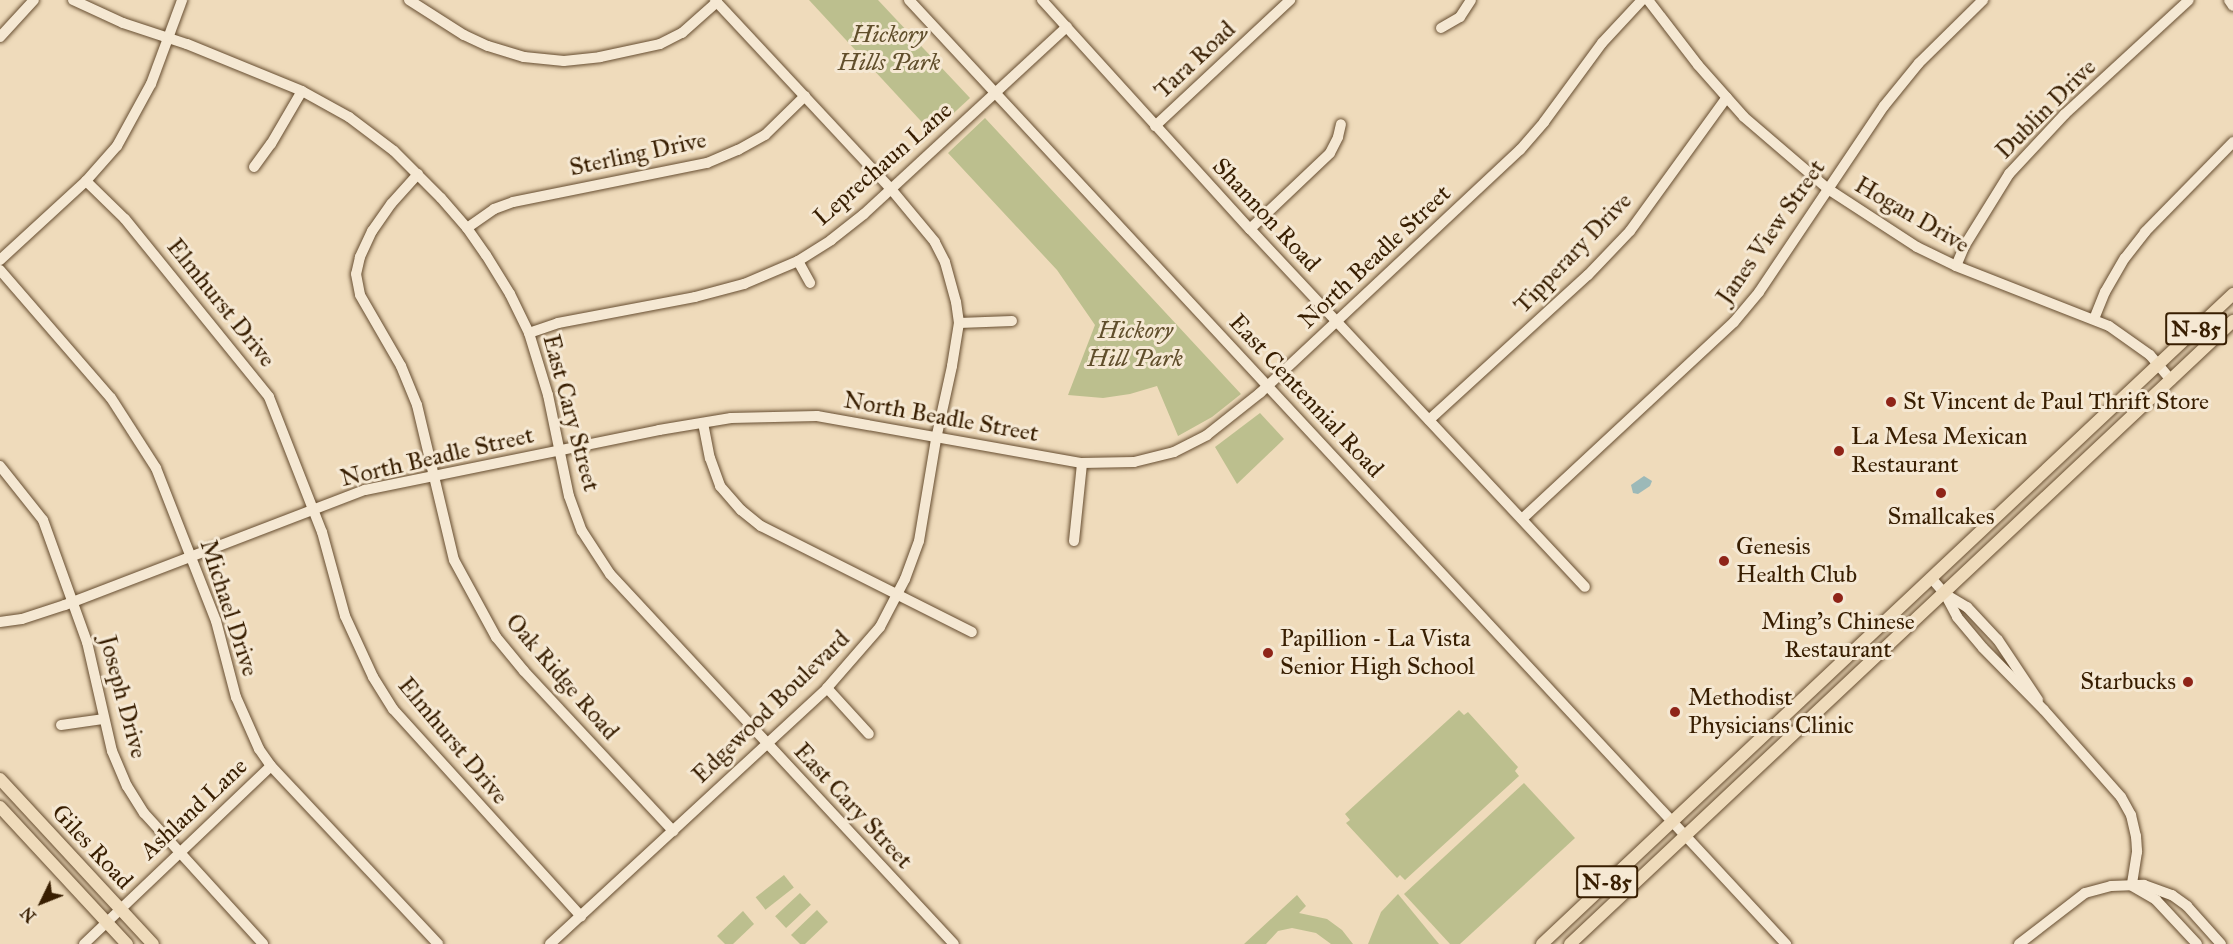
<!DOCTYPE html>
<style>
body{margin:0}
#map{position:relative;width:2233px;height:944px;overflow:hidden;background:#efdbbb;font-family:"IM FELL Great Primer",serif}
div>[style]{position:absolute}
.green>*{inset:0;background:#bcbf8e;transform-origin:0 0}
.water>*{inset:0;background:#9cb9b8}
.roads{filter:drop-shadow(0 0 2px #664d30) drop-shadow(0 0 2px #664d30)}
.minor>*{height:10px;margin:-5px;padding:0 5px;transform-origin:5px;border-radius:5px;background:#f5e8d3}
.major>*{height:12px;margin:-6px;padding:0 6px;transform-origin:6px;border-radius:6px;background:#efdbbb}
.dots>*{width:16px;height:16px;translate:-50% -50%;box-sizing:border-box;border:3px solid #f5e8d3;border-radius:50%}
span{translate:-50% -50%;white-space:nowrap;text-align:center;line-height:1.15;-webkit-text-stroke:6px #f5e8d3;paint-order:stroke}
.shield-label span{padding:2px 4px;background:#f5e8d3;border:2px solid;border-radius:4px;-webkit-text-stroke-width:0}
.shield-label{font-size:22px;color:#381e01;font-weight:700}
.park-label{font-size:24px;color:#604e2b;font-style:italic}
.street-label{font-size:24px;color:#381e01}
.poi-label{font-size:24px;color:#381e01}
.left{translate:0 -50%;text-align:left}
.right{translate:-100% -50%;text-align:right}
.north{position:absolute;left:12px;top:872px;width:60px;height:60px;-webkit-text-stroke:4px #f5e8d3;paint-order:stroke;rotate:227deg;font-size:16px;font-weight:700;line-height:24px;text-align:center;color:#381e01}
.north::after{content:'';display:block;margin:auto;width:21px;height:27px;background:#381e01;clip-path:polygon(50% 0,100% 100%,50% 72%,0 100%)}
</style>
<div id="map">
<div class="green">
<i style="clip-path:polygon(809px 0,878px 0,970px 98px,932px 133px)"></i>
<i style="clip-path:polygon(985px 118px,1241px 394px,1212px 417px,1178px 436px,1157px 386px,1130px 394px,1103px 398px,1068px 395px,1095px 325px,1057px 270px,948px 153px)"></i>
<i style="clip-path:polygon(1260px 413px,1284px 439px,1237px 484px,1215px 447px)"></i>
<i style="clip-path:polygon(1459px 710px,1464px 715px,1468px 712px,1518px 767px,1515px 771px,1519px 776px,1405px 880px,1400px 875px,1397px 878px,1346px 823px,1350px 820px,1345px 814px)"></i>
<i style="clip-path:polygon(1524px 783px,1575px 838px,1460px 944px,1450px 944px,1404px 894px)"></i>
<i style="left:784px;top:875px;width:16px;height:36px;rotate:52deg"></i>
<i style="left:800px;top:893px;width:16px;height:34px;rotate:47deg"></i>
<i style="clip-path:polygon(1398px 894px,1439px 944px,1368px 944px,1381px 912px)"></i>
<i style="clip-path:polygon(1297px 895px,1306px 906px,1299px 913px,1327px 919px,1342px 930px,1353px 944px,1331px 944px,1316px 933px,1292px 928px,1278px 931px,1266px 944px,1244px 944px)"></i>
<i style="clip-path:polygon(817px 910px,828px 922px,805px 944px,800px 944px,791px 935px)"></i>
<i style="clip-path:polygon(743px 911px,754px 924px,733px 944px,725px 944px,717px 936px)"></i>
</div>
<div class="water">
<i style="clip-path:polygon(1644px 476px,1652px 481px,1650px 486px,1638px 494px,1633px 493px,1631px 485px)"></i>
</div>
<div class="roads">
<div class="minor">
<i style="left:73px;top:0;width:55px;rotate:24.7deg"></i>
<i style="left:123px;top:23px;width:67px;rotate:18.2deg"></i>
<i style="left:187px;top:44px;width:124px;rotate:22.2deg"></i>
<i style="left:302px;top:91px;width:54px;rotate:29deg"></i>
<i style="left:349px;top:117px;width:56px;rotate:37.1deg"></i>
<i style="left:394px;top:151px;width:66px;rotate:45deg"></i>
<i style="left:441px;top:198px;width:40px;rotate:49deg"></i>
<i style="left:467px;top:228px;width:33px;rotate:55deg"></i>
<i style="left:486px;top:255px;width:46px;rotate:58.4deg"></i>
<i style="left:510px;top:294px;width:43px;rotate:64deg"></i>
<i style="left:529px;top:333px;width:65px;rotate:73deg"></i>
<i style="left:548px;top:395px;width:103px;rotate:78.3deg"></i>
<i style="left:569px;top:496px;width:37px;rotate:70deg"></i>
<i style="left:582px;top:531px;width:51px;rotate:56.9deg"></i>
<i style="left:610px;top:574px;width:505px;rotate:47.09deg"></i>
<i style="left:409px;top:0;width:65px;rotate:32.5deg"></i>
<i style="left:464px;top:35px;width:26px;rotate:25deg"></i>
<i style="left:488px;top:46px;width:38px;rotate:17deg"></i>
<i style="left:524px;top:57px;width:40px;rotate:5.7deg"></i>
<i style="left:564px;top:61px;width:36px;rotate:-6deg"></i>
<i style="left:600px;top:57px;width:61px;rotate:-12.2deg"></i>
<i style="left:660px;top:44px;width:25px;rotate:-27deg"></i>
<i style="left:682px;top:33px;width:47px;rotate:-41.5deg"></i>
<i style="left:909px;top:0;width:1289px;rotate:47.11deg"></i>
<i style="left:1042px;top:0;width:309px;rotate:47.8deg"></i>
<i style="left:1250px;top:229px;width:490px;rotate:46.9deg"></i>
<i style="left:1648px;top:0;width:82px;rotate:52.4deg"></i>
<i style="left:1698px;top:65px;width:69px;rotate:48.5deg"></i>
<i style="left:1744px;top:117px;width:111px;rotate:40.6deg"></i>
<i style="left:1828px;top:189px;width:106px;rotate:33.1deg"></i>
<i style="left:1917px;top:247px;width:43px;rotate:26deg"></i>
<i style="left:1956px;top:266px;width:164px;rotate:21.4deg"></i>
<i style="left:2109px;top:326px;width:50px;rotate:35.3deg"></i>
<i style="left:2150px;top:355px;width:33px;rotate:50deg"></i>
<i style="left:2229px;top:0;width:7px;rotate:56deg"></i>
<i style="left:1441px;top:28px;width:22px;rotate:-30deg"></i>
<i style="left:1460px;top:17px;width:20px;rotate:-57deg"></i>
<i style="left:0;top:37px;width:50px;rotate:-47.4deg"></i>
<i style="left:1155px;top:126px;width:185px;rotate:-43deg"></i>
<i style="left:254px;top:167px;width:29px;rotate:-54deg"></i>
<i style="left:271px;top:144px;width:61px;rotate:-59.7deg"></i>
<i style="left:418px;top:174px;width:40px;rotate:132deg"></i>
<i style="left:391px;top:204px;width:33px;rotate:125deg"></i>
<i style="left:372px;top:231px;width:29px;rotate:115deg"></i>
<i style="left:360px;top:257px;width:17px;rotate:103deg"></i>
<i style="left:356px;top:274px;width:21px;rotate:79deg"></i>
<i style="left:360px;top:295px;width:82px;rotate:60deg"></i>
<i style="left:401px;top:366px;width:42px;rotate:67.7deg"></i>
<i style="left:417px;top:405px;width:159px;rotate:76.6deg"></i>
<i style="left:454px;top:560px;width:88px;rotate:61.4deg"></i>
<i style="left:496px;top:637px;width:44px;rotate:50.5deg"></i>
<i style="left:524px;top:671px;width:219px;rotate:47deg"></i>
<i style="left:86px;top:181px;width:54px;rotate:44.3deg"></i>
<i style="left:125px;top:219px;width:229px;rotate:51deg"></i>
<i style="left:269px;top:397px;width:145px;rotate:68.6deg"></i>
<i style="left:322px;top:532px;width:87px;rotate:74.7deg"></i>
<i style="left:345px;top:616px;width:67px;rotate:65.3deg"></i>
<i style="left:373px;top:677px;width:38px;rotate:58deg"></i>
<i style="left:393px;top:709px;width:280px;rotate:47.8deg"></i>
<i style="left:467px;top:228px;width:33px;rotate:-35deg"></i>
<i style="left:494px;top:209px;width:20px;rotate:-20deg"></i>
<i style="left:513px;top:202px;width:198px;rotate:-11.4deg"></i>
<i style="left:707px;top:163px;width:34px;rotate:-23deg"></i>
<i style="left:738px;top:150px;width:31px;rotate:-29deg"></i>
<i style="left:765px;top:135px;width:56px;rotate:-44.3deg"></i>
<i style="left:1250px;top:229px;width:110px;rotate:-43.5deg"></i>
<i style="left:1330px;top:153px;width:18px;rotate:-63deg"></i>
<i style="left:1338px;top:137px;width:13px;rotate:-77deg"></i>
<i style="left:0;top:260px;width:117px;rotate:-42.6deg"></i>
<i style="left:86px;top:181px;width:47px;rotate:-48.5deg"></i>
<i style="left:117px;top:146px;width:71px;rotate:-61.3deg"></i>
<i style="left:151px;top:84px;width:90px;rotate:-69.7deg"></i>
<i style="left:798px;top:261px;width:25px;rotate:61deg"></i>
<i style="left:1956px;top:266px;width:23px;rotate:-67deg"></i>
<i style="left:1965px;top:245px;width:84px;rotate:-58.2deg"></i>
<i style="left:2009px;top:174px;width:82px;rotate:-47deg"></i>
<i style="left:2065px;top:114px;width:168px;rotate:-42.6deg"></i>
<i style="left:0;top:270px;width:169px;rotate:49.1deg"></i>
<i style="left:111px;top:398px;width:83px;rotate:57.3deg"></i>
<i style="left:156px;top:468px;width:164px;rotate:68.6deg"></i>
<i style="left:216px;top:621px;width:79px;rotate:75.3deg"></i>
<i style="left:236px;top:697px;width:57px;rotate:66.1deg"></i>
<i style="left:259px;top:749px;width:21px;rotate:55deg"></i>
<i style="left:271px;top:766px;width:244px;rotate:46.8deg"></i>
<i style="left:2094px;top:319px;width:29px;rotate:-68deg"></i>
<i style="left:2105px;top:292px;width:39px;rotate:-60deg"></i>
<i style="left:2125px;top:258px;width:33px;rotate:-52deg"></i>
<i style="left:2145px;top:232px;width:126px;rotate:-45.6deg"></i>
<i style="left:959px;top:323px;width:53px;rotate:-2.2deg"></i>
<i style="left:529px;top:333px;width:31px;rotate:-19deg"></i>
<i style="left:558px;top:323px;width:139px;rotate:-10.7deg"></i>
<i style="left:695px;top:297px;width:51px;rotate:-14.9deg"></i>
<i style="left:744px;top:284px;width:59px;rotate:-23.1deg"></i>
<i style="left:798px;top:261px;width:39px;rotate:-32deg"></i>
<i style="left:831px;top:240px;width:42px;rotate:-38.2deg"></i>
<i style="left:864px;top:214px;width:276px;rotate:-42.7deg"></i>
<i style="left:1429px;top:420px;width:215px;rotate:-42.4deg"></i>
<i style="left:1588px;top:275px;width:61px;rotate:-46.3deg"></i>
<i style="left:1630px;top:231px;width:165px;rotate:-54.1deg"></i>
<i style="left:703px;top:423px;width:36px;rotate:79deg"></i>
<i style="left:710px;top:458px;width:30px;rotate:70deg"></i>
<i style="left:720px;top:486px;width:32px;rotate:49deg"></i>
<i style="left:741px;top:510px;width:26px;rotate:39deg"></i>
<i style="left:761px;top:526px;width:236px;rotate:26.7deg"></i>
<i style="left:0;top:466px;width:69px;rotate:51.5deg"></i>
<i style="left:43px;top:520px;width:130px;rotate:70.2deg"></i>
<i style="left:87px;top:642px;width:112px;rotate:77.1deg"></i>
<i style="left:112px;top:751px;width:38px;rotate:67deg"></i>
<i style="left:127px;top:786px;width:32px;rotate:58deg"></i>
<i style="left:144px;top:813px;width:177px;rotate:47.7deg"></i>
<i style="left:1522px;top:519px;width:289px;rotate:-42.9deg"></i>
<i style="left:1734px;top:322px;width:39px;rotate:-50deg"></i>
<i style="left:1759px;top:292px;width:224px;rotate:-56.1deg"></i>
<i style="left:1884px;top:106px;width:55px;rotate:-50.9deg"></i>
<i style="left:1919px;top:63px;width:90px;rotate:-44.5deg"></i>
<i style="left:1074px;top:541px;width:78px;rotate:-84.1deg"></i>
<i style="left:1932px;top:579px;width:20px;rotate:49deg"></i>
<i style="left:1945px;top:594px;width:26px;rotate:62deg"></i>
<i style="left:1957px;top:617px;width:40px;rotate:50deg"></i>
<i style="left:1983px;top:648px;width:87px;rotate:45.5deg"></i>
<i style="left:2044px;top:710px;width:116px;rotate:48.5deg"></i>
<i style="left:2121px;top:797px;width:21px;rotate:61deg"></i>
<i style="left:2131px;top:815px;width:22px;rotate:77deg"></i>
<i style="left:2136px;top:836px;width:16px;rotate:86deg"></i>
<i style="left:2137px;top:852px;width:33px;rotate:99deg"></i>
<i style="left:1945px;top:594px;width:26px;rotate:31deg"></i>
<i style="left:1967px;top:607px;width:45px;rotate:46.8deg"></i>
<i style="left:1998px;top:640px;width:72px;rotate:56.3deg"></i>
<i style="left:0;top:622px;width:22px;rotate:-8deg"></i>
<i style="left:22px;top:619px;width:45px;rotate:-18deg"></i>
<i style="left:65px;top:605px;width:321px;rotate:-21deg"></i>
<i style="left:365px;top:490px;width:300px;rotate:-11.5deg"></i>
<i style="left:659px;top:430px;width:73px;rotate:-9.5deg"></i>
<i style="left:731px;top:418px;width:86px;rotate:-1.3deg"></i>
<i style="left:817px;top:416px;width:269px;rotate:10.1deg"></i>
<i style="left:1082px;top:463px;width:52px;rotate:-1.1deg"></i>
<i style="left:1134px;top:462px;width:41px;rotate:-14deg"></i>
<i style="left:1174px;top:452px;width:37px;rotate:-27deg"></i>
<i style="left:1207px;top:435px;width:68px;rotate:-38.4deg"></i>
<i style="left:1260px;top:393px;width:356px;rotate:-43.1deg"></i>
<i style="left:1520px;top:150px;width:37px;rotate:-49deg"></i>
<i style="left:1544px;top:122px;width:98px;rotate:-53.7deg"></i>
<i style="left:1602px;top:43px;width:59px;rotate:-47.1deg"></i>
<i style="left:827px;top:688px;width:62px;rotate:47.6deg"></i>
<i style="left:61px;top:725px;width:42px;rotate:-8.1deg"></i>
<i style="left:2132px;top:886px;width:28px;rotate:30deg"></i>
<i style="left:2156px;top:900px;width:60px;rotate:47deg"></i>
<i style="left:84px;top:944px;width:258px;rotate:-43.6deg"></i>
<i style="left:550px;top:944px;width:377px;rotate:-42.7deg"></i>
<i style="left:827px;top:688px;width:81px;rotate:-49deg"></i>
<i style="left:880px;top:627px;width:54px;rotate:-62.5deg"></i>
<i style="left:905px;top:579px;width:40px;rotate:-69.8deg"></i>
<i style="left:919px;top:541px;width:103px;rotate:-80.5deg"></i>
<i style="left:936px;top:439px;width:75px;rotate:-77.6deg"></i>
<i style="left:952px;top:366px;width:44px;rotate:-80.8deg"></i>
<i style="left:959px;top:323px;width:21px;rotate:-98deg"></i>
<i style="left:956px;top:302px;width:41px;rotate:-105.4deg"></i>
<i style="left:945px;top:262px;width:22px;rotate:-117deg"></i>
<i style="left:935px;top:242px;width:69px;rotate:-129.7deg"></i>
<i style="left:891px;top:189px;width:258px;rotate:-133deg"></i>
<i style="left:2019px;top:944px;width:83px;rotate:-37.7deg"></i>
<i style="left:2085px;top:893px;width:27px;rotate:-15deg"></i>
<i style="left:2111px;top:886px;width:33px;rotate:-2deg"></i>
<i style="left:2144px;top:885px;width:30px;rotate:20deg"></i>
<i style="left:2172px;top:895px;width:19px;rotate:36deg"></i>
<i style="left:2187px;top:906px;width:51px;rotate:48.2deg"></i>
</div>
<div class="major">
<i style="left:0;top:779px;width:225px;rotate:47.2deg"></i>
<i style="left:0;top:807px;width:187px;rotate:47.2deg"></i>
<i style="left:1542px;top:944px;width:949px;rotate:-43.25deg"></i>
<i style="left:1570px;top:944px;width:910px;rotate:-43.22deg"></i>
</div>
</div>
<div class="dots">
<i style="left:1891px;top:402px;background:#8f2418"></i>
<i style="left:1839px;top:451px;background:#8f2418"></i>
<i style="left:1941px;top:493px;background:#8f2418"></i>
<i style="left:1724px;top:561px;background:#8f2418"></i>
<i style="left:1838px;top:598px;background:#8f2418"></i>
<i style="left:1268px;top:653px;background:#8f2418"></i>
<i style="left:2188px;top:682px;background:#8f2418"></i>
<i style="left:1675px;top:712px;background:#8f2418"></i>
</div>
<div class="shield-label">
<span style="left:2196px;top:329px">N-85</span>
<span style="left:1607px;top:882px">N-85</span>
</div>
<div class="park-label">
<span style="left:889px;top:49px">Hickory<br>Hills Park</span>
<span style="left:1135px;top:345px">Hickory<br>Hill Park</span>
</div>
<div class="street-label">
<span style="left:1195px;top:60px;rotate:-43deg">Tara Road</span>
<span style="left:2046px;top:109px;rotate:-45deg">Dublin Drive</span>
<span style="left:638px;top:154px;rotate:-12deg">Sterling Drive</span>
<span style="left:883px;top:164px;rotate:-41deg">Leprechaun Lane</span>
<span style="left:1266px;top:215px;rotate:47deg">Shannon Road</span>
<span style="left:1912px;top:215px;rotate:30deg">Hogan Drive</span>
<span style="left:1771px;top:232px;rotate:-55deg">Janes View Street</span>
<span style="left:1573px;top:253px;rotate:-46deg">Tipperary Drive</span>
<span style="left:1375px;top:257px;rotate:-43deg">North Beadle Street</span>
<span style="left:221px;top:303px;rotate:51deg">Elmhurst Drive</span>
<span style="left:1306px;top:396px;rotate:47deg">East Centennial Road</span>
<span style="left:571px;top:413px;rotate:75deg">East Cary Street</span>
<span style="left:941px;top:417px;rotate:10deg">North Beadle Street</span>
<span style="left:437px;top:457px;rotate:-13deg">North Beadle Street</span>
<span style="left:229px;top:608px;rotate:72deg">Michael Drive</span>
<span style="left:562px;top:677px;rotate:49deg">Oak Ridge Road</span>
<span style="left:123px;top:697px;rotate:75deg">Joseph Drive</span>
<span style="left:771px;top:707px;rotate:-44deg">Edgewood Boulevard</span>
<span style="left:453px;top:741px;rotate:50deg">Elmhurst Drive</span>
<span style="left:853px;top:806px;rotate:47deg">East Cary Street</span>
<span style="left:194px;top:809px;rotate:-43deg">Ashland Lane</span>
<span style="left:92px;top:847px;rotate:47deg">Giles Road</span>
</div>
<div class="poi-label">
<span class="left" style="left:1903px;top:402px">St Vincent de Paul Thrift Store</span>
<span class="left" style="left:1851px;top:451px">La Mesa Mexican<br>Restaurant</span>
<span style="left:1941px;top:517px">Smallcakes</span>
<span class="left" style="left:1736px;top:561px">Genesis<br>Health Club</span>
<span style="left:1838px;top:636px">Ming's Chinese<br>Restaurant</span>
<span class="left" style="left:1280px;top:653px">Papillion - La Vista<br>Senior High School</span>
<span class="right" style="left:2176px;top:682px">Starbucks</span>
<span class="left" style="left:1688px;top:712px">Methodist<br>Physicians Clinic</span>
</div>
<div class="north">N</div>
</div>
